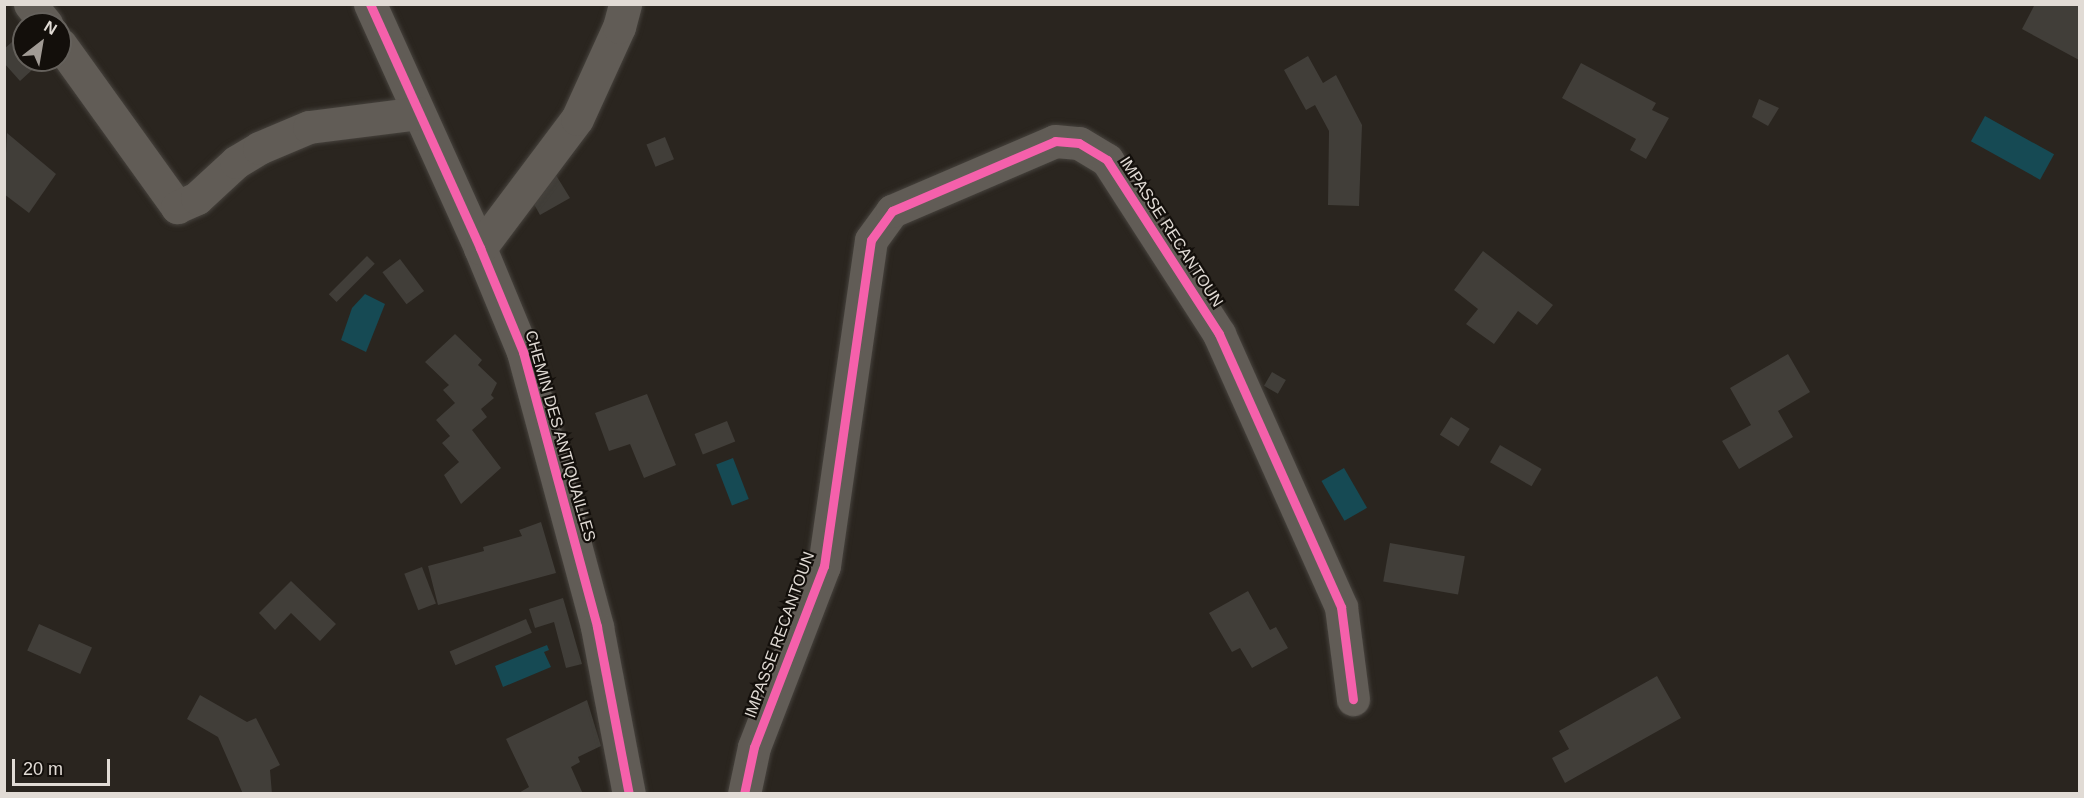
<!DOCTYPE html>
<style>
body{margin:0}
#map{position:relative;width:2084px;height:798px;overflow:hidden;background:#2a251f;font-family:Arial,sans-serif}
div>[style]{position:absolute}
.water>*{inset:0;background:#164a54;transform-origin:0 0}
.building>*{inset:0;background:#413e39;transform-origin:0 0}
.roads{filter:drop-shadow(0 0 2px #46423d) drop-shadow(0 0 2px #46423d)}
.minor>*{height:33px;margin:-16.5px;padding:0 16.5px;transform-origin:16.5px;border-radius:16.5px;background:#615c56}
.cycleway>*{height:9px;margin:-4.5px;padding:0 4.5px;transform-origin:4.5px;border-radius:4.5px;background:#f560ab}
span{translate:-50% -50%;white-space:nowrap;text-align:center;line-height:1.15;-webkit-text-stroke:4.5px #130f0b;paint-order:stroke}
.street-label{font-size:16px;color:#e1dbd5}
.frame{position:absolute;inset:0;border:6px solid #e1dbd5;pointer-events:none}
.north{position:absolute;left:12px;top:12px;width:60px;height:60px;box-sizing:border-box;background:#130f0b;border:2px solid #65615c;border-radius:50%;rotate:31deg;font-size:16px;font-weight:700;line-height:24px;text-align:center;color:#e1dbd5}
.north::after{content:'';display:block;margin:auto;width:21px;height:27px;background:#a19b95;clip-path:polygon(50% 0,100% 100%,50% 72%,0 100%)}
.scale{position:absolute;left:12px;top:759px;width:98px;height:27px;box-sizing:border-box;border:3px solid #e1dbd5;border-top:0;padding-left:8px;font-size:18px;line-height:21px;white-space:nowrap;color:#e1dbd5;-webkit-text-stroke:4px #130f0b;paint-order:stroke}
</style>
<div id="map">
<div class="water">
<i style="left:1985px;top:116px;width:79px;height:29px;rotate:29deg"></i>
<i style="clip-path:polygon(365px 294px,385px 304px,366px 352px,341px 340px,352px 308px)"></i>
<i style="left:733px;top:458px;width:44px;height:18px;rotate:69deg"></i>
<i style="left:1344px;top:468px;width:46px;height:26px;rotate:60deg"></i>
<i style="clip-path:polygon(547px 645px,549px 650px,544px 652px,551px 667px,503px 687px,495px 666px)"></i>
</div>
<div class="building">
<i style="clip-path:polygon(2035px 4px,2079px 4px,2079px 60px,2022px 29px)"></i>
<i style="clip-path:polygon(20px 35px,24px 39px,24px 60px,43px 60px,20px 81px,4px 63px,4px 49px)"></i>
<i style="clip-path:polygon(1308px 56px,1323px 83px,1336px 75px,1362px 125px,1359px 206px,1328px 205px,1329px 131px,1315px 105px,1306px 110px,1284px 70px)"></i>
<i style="clip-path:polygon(1581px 63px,1656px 103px,1652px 110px,1669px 118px,1646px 159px,1630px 150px,1636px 139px,1562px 98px)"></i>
<i style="clip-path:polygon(1759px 99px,1779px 108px,1768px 126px,1752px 117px)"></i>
<i style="clip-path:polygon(7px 133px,56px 174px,29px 213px,4px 194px)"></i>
<i style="left:665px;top:137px;width:24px;height:20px;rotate:68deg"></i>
<i style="clip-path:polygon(551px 167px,570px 198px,540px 215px,530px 197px)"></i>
<i style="clip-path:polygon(1483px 251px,1553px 305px,1537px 325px,1518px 311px,1494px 344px,1466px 324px,1478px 309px,1454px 290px)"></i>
<i style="left:367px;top:256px;width:11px;height:54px;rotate:45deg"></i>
<i style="left:400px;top:259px;width:40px;height:22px;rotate:53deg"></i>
<i style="clip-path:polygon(455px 334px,482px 360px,478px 365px,497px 383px,491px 395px,494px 398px,481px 409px,487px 417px,472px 430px,501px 468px,461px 504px,444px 475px,459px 462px,442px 443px,450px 436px,436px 420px,455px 403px,443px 390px,449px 385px,425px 362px)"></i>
<i style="clip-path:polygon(1788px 354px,1810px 392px,1778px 411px,1793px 437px,1739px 469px,1722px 441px,1751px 425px,1730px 388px)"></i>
<i style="left:1272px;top:372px;width:16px;height:16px;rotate:30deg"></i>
<i style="clip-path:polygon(647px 394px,676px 465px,644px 478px,630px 444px,609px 451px,595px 413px)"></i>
<i style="left:1451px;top:417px;width:22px;height:21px;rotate:32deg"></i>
<i style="left:727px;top:421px;width:22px;height:35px;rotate:68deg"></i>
<i style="left:1500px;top:445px;width:48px;height:20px;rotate:30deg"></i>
<i style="clip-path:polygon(541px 522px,556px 573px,438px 605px,428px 566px,484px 551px,483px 547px,522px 536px,519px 530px)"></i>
<i style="left:1390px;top:543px;width:76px;height:39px;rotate:10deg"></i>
<i style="left:422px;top:567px;width:39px;height:19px;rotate:69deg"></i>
<i style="clip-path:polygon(291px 581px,336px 624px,320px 641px,291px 613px,275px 630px,259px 613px)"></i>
<i style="clip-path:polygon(1248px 591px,1270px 630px,1276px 627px,1288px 648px,1252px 668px,1240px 648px,1232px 652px,1209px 613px)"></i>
<i style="clip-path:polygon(563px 598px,582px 664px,566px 668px,554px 622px,535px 628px,529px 609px)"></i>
<i style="left:526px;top:619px;width:15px;height:83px;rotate:67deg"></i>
<i style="left:39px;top:624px;width:58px;height:29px;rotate:24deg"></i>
<i style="clip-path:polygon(1657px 676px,1681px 718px,1565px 783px,1552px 758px,1569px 749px,1559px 731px)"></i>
<i style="clip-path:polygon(200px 695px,247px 722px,256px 718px,280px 765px,270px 770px,272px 794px,243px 794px,218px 737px,187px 719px)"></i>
<i style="clip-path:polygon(587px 700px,601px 746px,578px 757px,580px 762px,571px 767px,583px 794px,517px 794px,529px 787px,506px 739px)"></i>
</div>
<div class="roads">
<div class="minor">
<i style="left:30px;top:4px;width:26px;rotate:51deg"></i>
<i style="left:370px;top:4px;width:268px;rotate:65.7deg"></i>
<i style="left:480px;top:248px;width:113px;rotate:67.5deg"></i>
<i style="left:523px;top:352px;width:285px;rotate:74.9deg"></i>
<i style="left:597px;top:627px;width:170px;rotate:79.2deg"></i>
<i style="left:60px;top:44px;width:201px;rotate:54.3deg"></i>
<i style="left:177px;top:207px;width:22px;rotate:-24deg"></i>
<i style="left:197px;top:198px;width:53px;rotate:-42.7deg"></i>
<i style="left:236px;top:162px;width:27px;rotate:-31deg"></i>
<i style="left:259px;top:148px;width:54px;rotate:-22.8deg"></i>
<i style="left:309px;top:127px;width:110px;rotate:-7.3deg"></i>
<i style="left:480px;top:248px;width:161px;rotate:-53.1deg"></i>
<i style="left:577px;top:119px;width:101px;rotate:-65.5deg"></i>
<i style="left:619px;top:27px;width:24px;rotate:-75deg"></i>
<i style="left:744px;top:794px;width:48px;rotate:-78deg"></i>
<i style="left:754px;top:747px;width:194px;rotate:-68.9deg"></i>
<i style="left:824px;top:566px;width:329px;rotate:-81.8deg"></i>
<i style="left:871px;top:240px;width:36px;rotate:-54deg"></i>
<i style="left:892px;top:211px;width:177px;rotate:-23.2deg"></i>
<i style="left:1055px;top:141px;width:24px;rotate:5deg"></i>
<i style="left:1079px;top:143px;width:33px;rotate:31deg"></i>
<i style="left:1107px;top:160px;width:207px;rotate:57.2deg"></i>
<i style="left:1219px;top:334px;width:299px;rotate:65.9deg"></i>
<i style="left:1341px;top:607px;width:93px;rotate:82.6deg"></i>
</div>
</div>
<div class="cycleway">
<i style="left:370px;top:4px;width:268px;rotate:65.7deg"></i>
<i style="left:480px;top:248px;width:113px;rotate:67.5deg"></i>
<i style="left:523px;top:352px;width:285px;rotate:74.9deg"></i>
<i style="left:597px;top:627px;width:170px;rotate:79.2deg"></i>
<i style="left:744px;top:794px;width:48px;rotate:-78deg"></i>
<i style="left:754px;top:747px;width:194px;rotate:-68.9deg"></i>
<i style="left:824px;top:566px;width:329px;rotate:-81.8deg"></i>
<i style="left:871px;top:240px;width:36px;rotate:-54deg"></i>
<i style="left:892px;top:211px;width:177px;rotate:-23.2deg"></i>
<i style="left:1055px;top:141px;width:24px;rotate:5deg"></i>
<i style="left:1079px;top:143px;width:33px;rotate:31deg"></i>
<i style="left:1107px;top:160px;width:207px;rotate:57.2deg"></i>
<i style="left:1219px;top:334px;width:299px;rotate:65.9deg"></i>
<i style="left:1341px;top:607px;width:93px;rotate:82.6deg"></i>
</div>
<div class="street-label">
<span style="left:1171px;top:232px;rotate:57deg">IMPASSE RECANTOUN</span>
<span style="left:560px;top:436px;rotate:74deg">CHEMIN DES ANTIQUAILLES</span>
<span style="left:780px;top:635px;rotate:-70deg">IMPASSE RECANTOUN</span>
</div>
<div class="frame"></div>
<div class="north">N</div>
<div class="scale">20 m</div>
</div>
